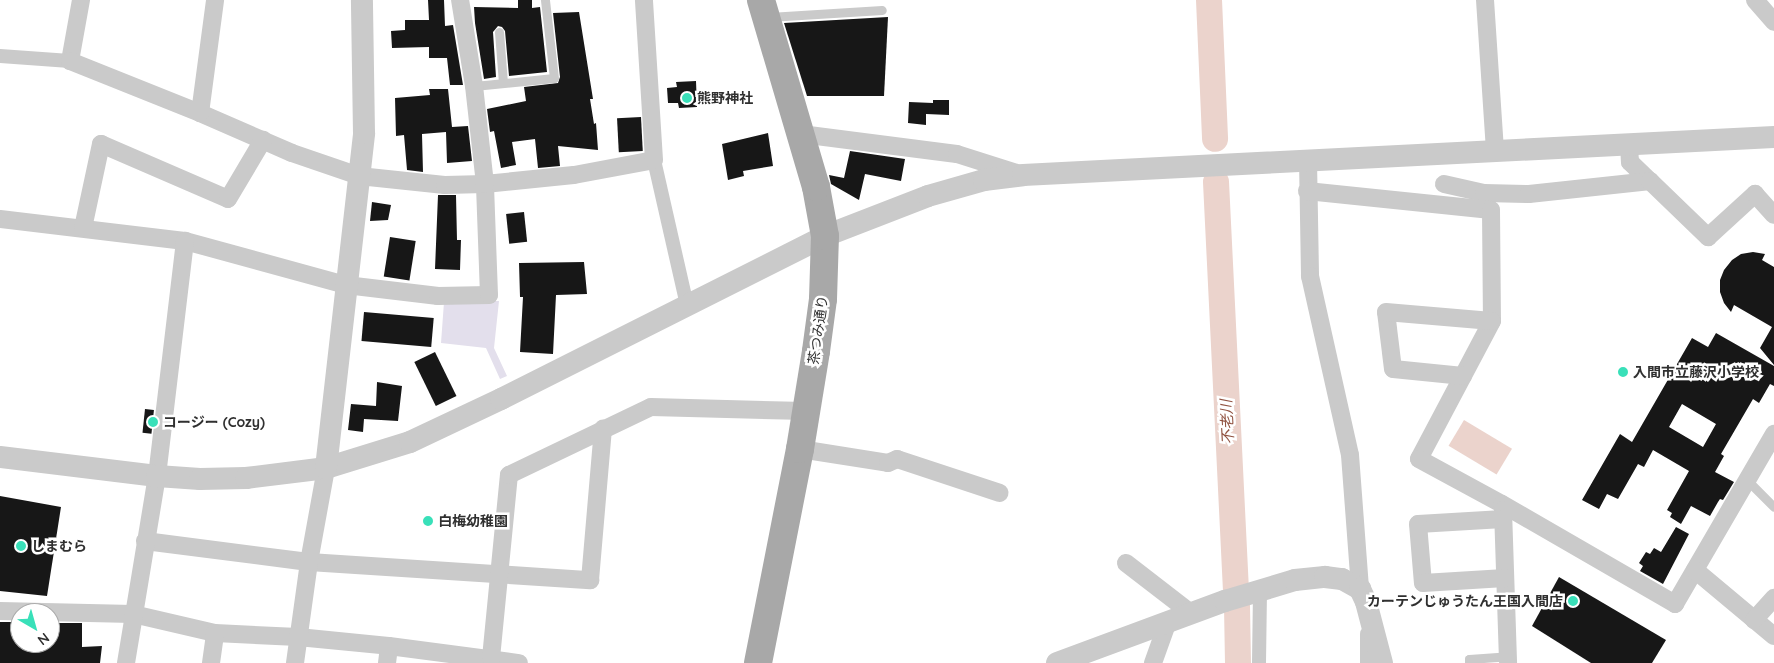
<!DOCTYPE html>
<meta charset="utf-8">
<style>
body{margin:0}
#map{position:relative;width:1774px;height:663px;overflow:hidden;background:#fff;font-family:Quicksand,"Noto Sans JP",sans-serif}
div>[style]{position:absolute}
.green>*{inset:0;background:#e3dfec}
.water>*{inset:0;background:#ebd3cc;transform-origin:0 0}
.river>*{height:26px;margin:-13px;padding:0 13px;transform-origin:13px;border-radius:13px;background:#ebd3cc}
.building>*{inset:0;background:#171717;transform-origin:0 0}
.service>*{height:9px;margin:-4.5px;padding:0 4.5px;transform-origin:4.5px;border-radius:4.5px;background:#cacaca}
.pedestrian>*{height:14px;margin:-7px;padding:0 7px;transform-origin:7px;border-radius:7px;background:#cacaca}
.minor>*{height:18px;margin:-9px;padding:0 9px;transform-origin:9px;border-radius:9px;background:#cacaca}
.tertiary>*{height:22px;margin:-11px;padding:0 11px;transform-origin:11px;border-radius:11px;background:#cacaca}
.primary>*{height:28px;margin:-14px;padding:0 14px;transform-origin:14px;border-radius:14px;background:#a8a8a8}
.dots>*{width:14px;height:14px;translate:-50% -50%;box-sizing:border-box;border:2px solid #fff;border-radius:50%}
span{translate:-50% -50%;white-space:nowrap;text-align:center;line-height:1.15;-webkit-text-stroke:5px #fff;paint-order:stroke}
.poi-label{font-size:14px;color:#303030;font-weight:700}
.left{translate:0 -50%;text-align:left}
.right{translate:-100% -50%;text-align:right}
.street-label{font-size:14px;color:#303030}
.water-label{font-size:15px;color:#905240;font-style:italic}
.north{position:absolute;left:10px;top:603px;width:50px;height:50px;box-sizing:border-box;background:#fff;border:1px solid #acacac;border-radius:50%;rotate:142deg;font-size:14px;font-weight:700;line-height:20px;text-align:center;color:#303030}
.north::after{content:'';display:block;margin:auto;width:18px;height:22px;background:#39e0b9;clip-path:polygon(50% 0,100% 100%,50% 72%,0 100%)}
</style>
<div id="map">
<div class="green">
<i style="clip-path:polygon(499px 301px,494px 348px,507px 376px,500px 379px,486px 348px,441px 343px,444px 302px)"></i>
</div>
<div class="water">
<i style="left:1464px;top:420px;width:56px;height:30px;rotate:31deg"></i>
</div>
<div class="river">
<i style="left:1209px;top:0;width:139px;rotate:87.5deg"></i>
<i style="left:1216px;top:182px;width:425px;rotate:87.2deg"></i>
<i style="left:1237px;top:606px;width:57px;rotate:89deg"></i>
</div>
<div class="building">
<i style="clip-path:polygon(428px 0,444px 0,445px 26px,453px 25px,463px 85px,450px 85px,447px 58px,429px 58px,429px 47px,392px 48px,391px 31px,405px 30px,405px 20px,429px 20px)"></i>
<i style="clip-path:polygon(518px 0,532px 0,532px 8px,540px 7px,547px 72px,509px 76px,505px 31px,502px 27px,498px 26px,493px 32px,496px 77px,484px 79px,475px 23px,474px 7px,518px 8px)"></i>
<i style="clip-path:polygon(579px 12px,593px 99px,590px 99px,594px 124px,596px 123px,598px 150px,558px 146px,560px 166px,538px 168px,535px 139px,512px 142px,516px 165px,501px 168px,494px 131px,490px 132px,487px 109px,526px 101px,524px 87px,558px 83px,560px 77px,553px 13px)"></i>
<i style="clip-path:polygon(888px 17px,884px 96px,807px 96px,784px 23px)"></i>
<i style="clip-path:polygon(696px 81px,697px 107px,679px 108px,678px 103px,668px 103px,667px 88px,677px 87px,676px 82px)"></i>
<i style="clip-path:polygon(429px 89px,448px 89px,452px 127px,468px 126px,472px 161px,447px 163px,446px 132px,422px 134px,423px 172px,407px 170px,404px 135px,396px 136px,395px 98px,430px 95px)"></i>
<i style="clip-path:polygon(933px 100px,949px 100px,949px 115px,926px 114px,926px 125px,908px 123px,909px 102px,933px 103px)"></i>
<i style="left:641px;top:117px;width:34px;height:24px;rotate:87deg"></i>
<i style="clip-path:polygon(768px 133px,773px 166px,743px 171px,744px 176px,728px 180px,722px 144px)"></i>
<i style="clip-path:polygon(850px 151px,905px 159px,901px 181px,865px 174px,859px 200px,831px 184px,829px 175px,844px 178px)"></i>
<i style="clip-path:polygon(438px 195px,456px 195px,457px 240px,461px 240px,460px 270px,435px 269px)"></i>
<i style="clip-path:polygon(372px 202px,391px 205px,388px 220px,370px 221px)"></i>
<i style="left:524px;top:212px;width:30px;height:18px;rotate:84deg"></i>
<i style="left:390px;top:237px;width:26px;height:40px;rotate:9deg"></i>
<i style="clip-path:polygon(1753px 252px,1765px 254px,1762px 260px,1774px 267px,1774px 365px,1760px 348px,1772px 327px,1734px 305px,1731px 312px,1724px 303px,1720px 292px,1720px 280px,1724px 270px,1732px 260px,1741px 254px)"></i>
<i style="clip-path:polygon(584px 262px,587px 294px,556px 295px,553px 354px,520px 352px,523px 297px,520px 297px,519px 263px)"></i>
<i style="left:364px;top:312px;width:70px;height:29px;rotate:5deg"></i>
<i style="clip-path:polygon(evenodd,1716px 333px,1774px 366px,1774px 386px,1770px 384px,1759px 403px,1753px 399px,1721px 454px,1724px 456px,1715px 472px,1734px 482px,1723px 500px,1720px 499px,1718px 502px,1710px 516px,1691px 506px,1681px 524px,1670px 517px,1672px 513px,1667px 510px,1689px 471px,1653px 450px,1644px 467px,1638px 464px,1618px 499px,1607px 494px,1599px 509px,1582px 500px,1620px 434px,1632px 442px,1692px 338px,1708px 347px,1716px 333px,1682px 404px,1716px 424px,1703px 447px,1669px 427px,1682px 404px)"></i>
<i style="left:435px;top:352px;width:49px;height:23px;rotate:64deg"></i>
<i style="clip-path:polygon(377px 382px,402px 386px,398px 421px,364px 419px,363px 432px,348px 430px,351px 404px,376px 406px)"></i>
<i style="left:145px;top:409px;width:9px;height:24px;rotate:6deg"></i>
<i style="clip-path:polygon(0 496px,61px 507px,47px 596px,0 591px)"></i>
<i style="clip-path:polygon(1676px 527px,1689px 534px,1663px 584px,1640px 571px,1643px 566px,1639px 563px,1646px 552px,1650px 554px,1654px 548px,1661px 552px)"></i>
<i style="clip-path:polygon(1559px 577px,1666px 640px,1652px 663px,1591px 663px,1532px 626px)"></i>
<i style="clip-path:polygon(0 622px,20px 622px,20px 643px,50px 643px,50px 623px,82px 623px,82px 647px,102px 646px,100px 663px,0 663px)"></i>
</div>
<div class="service">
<i style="left:769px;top:17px;width:113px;rotate:-3.5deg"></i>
<i style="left:499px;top:32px;width:51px;rotate:85.5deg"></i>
<i style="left:474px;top:86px;width:80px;rotate:-5.7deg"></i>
<i style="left:554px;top:78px;width:79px;rotate:-96.6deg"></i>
<i style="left:1747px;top:480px;width:38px;rotate:45deg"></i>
<i style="left:1469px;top:663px;width:4px;rotate:-90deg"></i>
<i style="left:1469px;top:659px;width:39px;rotate:-4deg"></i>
</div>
<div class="pedestrian">
<i style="left:0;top:56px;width:70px;rotate:4.1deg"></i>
<i style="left:654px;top:160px;width:149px;rotate:77.2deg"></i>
<i style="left:1259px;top:663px;width:72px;rotate:-89.2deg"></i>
</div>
<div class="minor">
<i style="left:81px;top:0;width:62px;rotate:100.2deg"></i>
<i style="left:70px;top:61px;width:140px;rotate:21.8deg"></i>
<i style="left:200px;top:113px;width:100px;rotate:23.5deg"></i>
<i style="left:292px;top:153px;width:71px;rotate:18.9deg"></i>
<i style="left:359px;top:176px;width:86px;rotate:6deg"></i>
<i style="left:445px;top:185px;width:40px;rotate:-1.4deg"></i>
<i style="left:485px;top:184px;width:89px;rotate:-5.8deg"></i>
<i style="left:574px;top:175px;width:81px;rotate:-10.6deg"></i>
<i style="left:654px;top:160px;width:160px;rotate:-93.6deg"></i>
<i style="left:1485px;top:0;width:150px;rotate:86.2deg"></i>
<i style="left:1755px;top:0;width:29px;rotate:49deg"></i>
<i style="left:200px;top:113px;width:114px;rotate:-82.4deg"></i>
<i style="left:801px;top:134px;width:157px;rotate:7.3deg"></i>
<i style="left:957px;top:154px;width:66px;rotate:17.6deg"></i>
<i style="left:1629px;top:144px;width:18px;rotate:87deg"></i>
<i style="left:1630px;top:162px;width:28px;rotate:44deg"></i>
<i style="left:1308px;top:160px;width:116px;rotate:89deg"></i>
<i style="left:1310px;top:276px;width:183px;rotate:77.4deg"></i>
<i style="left:1350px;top:455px;width:134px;rotate:85.7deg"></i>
<i style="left:1444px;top:184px;width:41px;rotate:12.7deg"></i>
<i style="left:1484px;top:193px;width:45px;rotate:1.3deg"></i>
<i style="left:1529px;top:194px;width:122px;rotate:-6.1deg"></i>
<i style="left:1650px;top:181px;width:81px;rotate:44deg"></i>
<i style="left:1708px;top:237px;width:64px;rotate:-42.5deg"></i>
<i style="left:1755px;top:194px;width:28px;rotate:48deg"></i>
<i style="left:1307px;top:191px;width:185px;rotate:5.9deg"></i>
<i style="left:1491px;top:210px;width:111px;rotate:89.5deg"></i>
<i style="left:1492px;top:321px;width:156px;rotate:117.9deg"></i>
<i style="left:1419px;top:459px;width:94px;rotate:28.5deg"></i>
<i style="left:1502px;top:504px;width:200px;rotate:30deg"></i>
<i style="left:1675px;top:604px;width:197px;rotate:-59.8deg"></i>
<i style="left:0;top:219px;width:186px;rotate:6.8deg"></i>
<i style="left:185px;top:241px;width:167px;rotate:15.3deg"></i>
<i style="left:346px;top:285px;width:93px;rotate:6.8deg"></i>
<i style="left:438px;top:296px;width:51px;rotate:-1.1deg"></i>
<i style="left:489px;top:295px;width:111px;rotate:-92.1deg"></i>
<i style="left:485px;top:184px;width:99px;rotate:-96.4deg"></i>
<i style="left:474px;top:86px;width:87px;rotate:-99.2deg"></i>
<i style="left:83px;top:228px;width:86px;rotate:-77.9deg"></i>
<i style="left:101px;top:144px;width:138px;rotate:23.4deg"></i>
<i style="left:228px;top:199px;width:69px;rotate:-59.3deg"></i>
<i style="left:1463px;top:376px;width:70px;rotate:-174.3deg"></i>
<i style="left:1393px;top:369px;width:57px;rotate:-97deg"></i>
<i style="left:1386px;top:312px;width:106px;rotate:4.9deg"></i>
<i style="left:800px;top:449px;width:89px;rotate:9deg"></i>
<i style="left:888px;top:463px;width:10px;rotate:-24deg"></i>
<i style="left:897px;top:459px;width:108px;rotate:18.3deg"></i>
<i style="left:1503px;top:510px;width:153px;rotate:88.1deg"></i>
<i style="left:1503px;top:519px;width:85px;rotate:176.6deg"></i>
<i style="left:1418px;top:524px;width:59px;rotate:85.2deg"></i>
<i style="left:1423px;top:583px;width:82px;rotate:-3.5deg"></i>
<i style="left:145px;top:541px;width:165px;rotate:7.3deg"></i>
<i style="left:309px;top:562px;width:282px;rotate:3.7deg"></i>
<i style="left:590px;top:580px;width:152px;rotate:-85.1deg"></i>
<i style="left:1126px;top:563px;width:82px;rotate:37.6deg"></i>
<i style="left:1695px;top:570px;width:103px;rotate:39.9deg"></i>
<i style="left:0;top:611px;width:133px;rotate:1.3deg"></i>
<i style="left:133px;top:614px;width:84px;rotate:13deg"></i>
<i style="left:215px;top:633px;width:83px;rotate:2.8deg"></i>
<i style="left:298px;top:637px;width:91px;rotate:5.6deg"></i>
<i style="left:389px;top:646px;width:131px;rotate:7.5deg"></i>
<i style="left:1754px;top:620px;width:30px;rotate:-48deg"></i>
<i style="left:491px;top:658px;width:184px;rotate:-84.4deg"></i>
<i style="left:509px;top:475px;width:157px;rotate:-25.6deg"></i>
<i style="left:651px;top:407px;width:155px;rotate:1.5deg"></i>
<i style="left:126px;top:663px;width:190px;rotate:-80.6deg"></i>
<i style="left:157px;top:476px;width:237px;rotate:-83.2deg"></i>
<i style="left:211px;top:663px;width:30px;rotate:-82deg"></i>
<i style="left:295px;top:663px;width:102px;rotate:-82.1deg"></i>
<i style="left:309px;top:562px;width:96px;rotate:-79.7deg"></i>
<i style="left:387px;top:663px;width:17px;rotate:-83deg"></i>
<i style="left:1153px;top:663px;width:45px;rotate:-70.3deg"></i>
<i style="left:1369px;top:663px;width:29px;rotate:-90deg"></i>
</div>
<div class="tertiary">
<i style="left:0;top:457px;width:158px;rotate:6.9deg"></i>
<i style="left:157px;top:476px;width:43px;rotate:4deg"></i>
<i style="left:200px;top:479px;width:46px;rotate:-1.2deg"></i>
<i style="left:246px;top:478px;width:81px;rotate:-7.1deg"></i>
<i style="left:326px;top:468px;width:88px;rotate:-17.2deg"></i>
<i style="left:410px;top:442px;width:101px;rotate:-25.3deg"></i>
<i style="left:501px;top:399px;width:363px;rotate:-26.7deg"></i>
<i style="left:825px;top:236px;width:110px;rotate:-21.2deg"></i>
<i style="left:928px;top:196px;width:58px;rotate:-15.9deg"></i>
<i style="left:984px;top:180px;width:39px;rotate:-7deg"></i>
<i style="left:1023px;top:175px;width:752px;rotate:-2.9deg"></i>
<i style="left:326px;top:468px;width:337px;rotate:-83.5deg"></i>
<i style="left:364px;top:133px;width:133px;rotate:-90.9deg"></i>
<i style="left:1057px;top:663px;width:179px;rotate:-20.3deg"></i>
<i style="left:1225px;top:601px;width:73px;rotate:-16.7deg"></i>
<i style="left:1295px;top:580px;width:30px;rotate:-6deg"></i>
<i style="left:1325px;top:577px;width:17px;rotate:7deg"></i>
<i style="left:1342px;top:579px;width:21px;rotate:29deg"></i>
<i style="left:1360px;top:589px;width:14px;rotate:65deg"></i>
<i style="left:1366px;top:602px;width:63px;rotate:75.3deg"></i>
</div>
<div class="primary">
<i style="left:758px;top:663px;width:218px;rotate:-78.9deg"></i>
<i style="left:800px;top:449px;width:99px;rotate:-80.7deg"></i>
<i style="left:816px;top:351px;width:52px;rotate:-82.3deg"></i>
<i style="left:823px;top:299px;width:63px;rotate:-88.2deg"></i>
<i style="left:825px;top:236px;width:50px;rotate:-100.4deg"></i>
<i style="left:816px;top:187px;width:195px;rotate:-106.4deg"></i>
</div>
<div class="dots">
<i style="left:687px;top:98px;background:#39e0b9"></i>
<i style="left:1623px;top:372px;background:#39e0b9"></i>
<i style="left:153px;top:422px;background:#39e0b9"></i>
<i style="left:428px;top:521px;background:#39e0b9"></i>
<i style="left:21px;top:546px;background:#39e0b9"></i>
<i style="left:1573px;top:601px;background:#39e0b9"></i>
</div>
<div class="poi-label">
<span class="left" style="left:697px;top:98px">熊野神社</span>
<span class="left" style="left:1633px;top:372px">入間市立藤沢小学校</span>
<span class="left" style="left:163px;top:422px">コージー (Cozy)</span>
<span class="left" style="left:438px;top:521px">白梅幼稚園</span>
<span class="left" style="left:31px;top:546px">しまむら</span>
<span class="right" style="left:1563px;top:601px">カーテンじゅうたん王国入間店</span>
</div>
<div class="street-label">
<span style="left:818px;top:330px;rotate:-82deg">茶つみ通り</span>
</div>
<div class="water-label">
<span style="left:1227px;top:422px;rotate:-93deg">不老川</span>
</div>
<div class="north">N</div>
</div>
